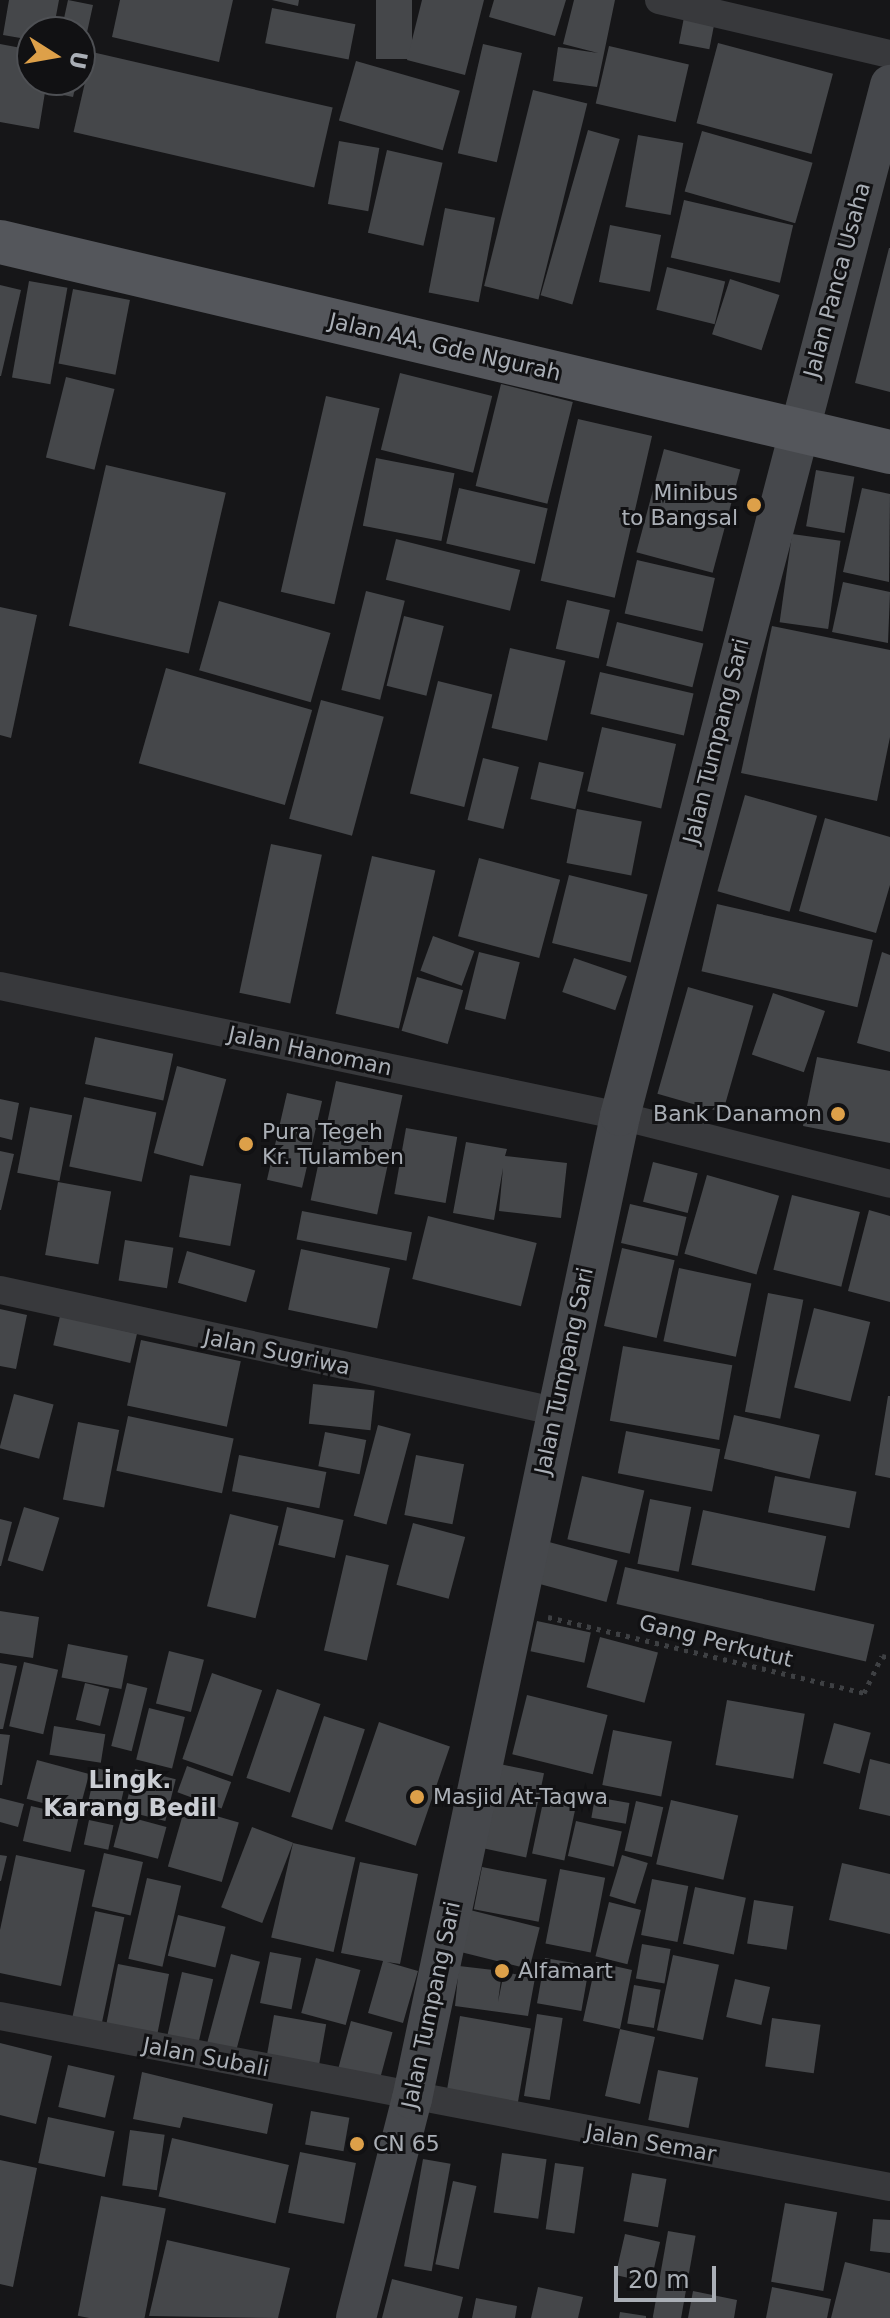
<!DOCTYPE html>
<style>
body{margin:0}
#map{position:relative;width:890px;height:2318px;overflow:hidden;background:#161618;font-family:"DejaVu Sans",sans-serif}
div>[style]{position:absolute}
.building>*{inset:0;background:#45474a;transform-origin:0 0}
.path>*{height:5px;margin-top:-2.5px;transform-origin:0;background:repeating-linear-gradient(90deg,#3e4043 0 4px,transparent 0 10px)}
.minor>*{height:28px;margin:-14px;padding:0 14px;transform-origin:14px;border-radius:14px;background:#38393c}
.secondary>*{height:40px;margin:-20px;padding:0 20px;transform-origin:20px;border-radius:20px;background:#46484c}
.primary>*{height:44px;margin:-22px;padding:0 22px;transform-origin:22px;border-radius:22px;background:#54565b}
.dots>*{width:22px;height:22px;translate:-50% -50%;box-sizing:border-box;border:4px solid #111113;border-radius:50%}
span{translate:-50% -50%;white-space:nowrap;text-align:center;line-height:1.15;-webkit-text-stroke:6px #111113;paint-order:stroke}
.street-label{font-size:22px;color:#aaafb6}
.poi-label{font-size:22px;color:#aaafb6}
.right{translate:-100% -50%;text-align:right}
.left{translate:0 -50%;text-align:left}
.neighbourhood-label{font-size:24px;color:#cacdd3;font-weight:700}
.north{position:absolute;left:16px;top:16px;width:80px;height:80px;box-sizing:border-box;background:#111113;border:2px solid #4e5054;border-radius:50%;rotate:101deg;font-size:22px;font-weight:700;line-height:32px;text-align:center;color:#aaafb6}
.north::after{content:'';display:block;margin:auto;width:28px;height:36px;background:#dda049;clip-path:polygon(50% 0,100% 100%,50% 72%,0 100%)}
.scale{position:absolute;left:614px;top:2266px;width:102px;height:36px;box-sizing:border-box;border:4px solid #aaafb6;border-top:0;padding-left:10px;font-size:24px;line-height:28px;white-space:nowrap;color:#aaafb6;-webkit-text-stroke:6px #111113;paint-order:stroke}
</style>
<div id="map">
<div class="building">
<i style="clip-path:polygon(9px 0,59px 0,53px 32px,32px 32px,32px 40px,3px 35px)"></i>
<i style="clip-path:polygon(68px 0,93px 5px,81px 60px,80px 32px,61px 32px)"></i>
<i style="clip-path:polygon(120px 0,233px 0,219px 62px,112px 37px)"></i>
<i style="clip-path:polygon(272px 0,299px 0,298px 6px)"></i>
<i style="left:376px;top:0;width:36px;height:59px"></i>
<i style="clip-path:polygon(422px 0,484px 0,465px 75px,407px 60px)"></i>
<i style="clip-path:polygon(494px 0,566px 0,555px 36px,489px 17px)"></i>
<i style="clip-path:polygon(574px 0,615px 0,597px 87px,553px 81px,558px 47px,598px 53px,563px 44px)"></i>
<i style="left:272px;top:8px;width:85px;height:36px;rotate:11deg"></i>
<i style="left:685px;top:12px;width:31px;height:32px;rotate:11deg"></i>
<i style="left:718px;top:43px;width:119px;height:83px;rotate:15deg"></i>
<i style="clip-path:polygon(0 44px,32px 50px,32px 80px,47px 80px,39px 129px,0 122px)"></i>
<i style="left:483px;top:44px;width:40px;height:112px;rotate:13deg"></i>
<i style="left:609px;top:46px;width:82px;height:59px;rotate:13deg"></i>
<i style="left:92px;top:52px;width:247px;height:82px;rotate:13deg"></i>
<i style="left:356px;top:61px;width:108px;height:62px;rotate:16deg"></i>
<i style="clip-path:polygon(51px 80px,77px 80px,73px 97px,49px 92px)"></i>
<i style="left:533px;top:90px;width:56px;height:202px;rotate:14deg"></i>
<i style="left:588px;top:130px;width:33px;height:172px;rotate:16deg"></i>
<i style="left:702px;top:131px;width:115px;height:63px;rotate:16deg"></i>
<i style="left:638px;top:135px;width:46px;height:73px;rotate:10deg"></i>
<i style="left:339px;top:141px;width:41px;height:64px;rotate:10deg"></i>
<i style="left:387px;top:150px;width:57px;height:85px;rotate:13deg"></i>
<i style="left:684px;top:200px;width:112px;height:59px;rotate:13deg"></i>
<i style="left:445px;top:208px;width:51px;height:86px;rotate:11deg"></i>
<i style="left:610px;top:225px;width:52px;height:58px;rotate:11deg"></i>
<i style="clip-path:polygon(889px 248px,890px 248px,890px 392px,855px 383px)"></i>
<i style="left:667px;top:267px;width:60px;height:44px;rotate:14deg"></i>
<i style="left:730px;top:279px;width:52px;height:58px;rotate:18deg"></i>
<i style="left:29px;top:281px;width:39px;height:98px;rotate:10deg"></i>
<i style="clip-path:polygon(0 285px,21px 290px,1px 376px,0 376px)"></i>
<i style="left:73px;top:289px;width:58px;height:76px;rotate:11deg"></i>
<i style="left:400px;top:373px;width:95px;height:79px;rotate:14deg"></i>
<i style="left:66px;top:377px;width:50px;height:83px;rotate:14deg"></i>
<i style="left:501px;top:384px;width:74px;height:105px;rotate:14deg"></i>
<i style="left:326px;top:396px;width:55px;height:201px;rotate:13deg"></i>
<i style="left:578px;top:419px;width:76px;height:166px;rotate:13deg"></i>
<i style="left:664px;top:449px;width:79px;height:107px;rotate:15deg"></i>
<i style="left:376px;top:458px;width:80px;height:69px;rotate:11deg"></i>
<i style="left:106px;top:465px;width:123px;height:165px;rotate:13deg"></i>
<i style="left:816px;top:470px;width:39px;height:57px;rotate:10deg"></i>
<i style="left:459px;top:488px;width:91px;height:57px;rotate:13deg"></i>
<i style="clip-path:polygon(862px 488px,890px 494px,889px 582px,843px 572px)"></i>
<i style="left:792px;top:534px;width:49px;height:89px;rotate:8deg"></i>
<i style="left:396px;top:539px;width:128px;height:42px;rotate:14deg"></i>
<i style="left:637px;top:560px;width:80px;height:55px;rotate:13deg"></i>
<i style="clip-path:polygon(843px 582px,890px 592px,888px 643px,832px 632px)"></i>
<i style="left:366px;top:591px;width:40px;height:102px;rotate:14deg"></i>
<i style="left:567px;top:600px;width:44px;height:50px;rotate:13deg"></i>
<i style="left:219px;top:601px;width:116px;height:72px;rotate:16deg"></i>
<i style="clip-path:polygon(0 607px,37px 615px,11px 738px,0 735px)"></i>
<i style="left:404px;top:616px;width:41px;height:72px;rotate:14deg"></i>
<i style="left:617px;top:622px;width:89px;height:45px;rotate:14deg"></i>
<i style="clip-path:polygon(772px 626px,890px 650px,890px 737px,877px 801px,741px 773px)"></i>
<i style="left:510px;top:648px;width:57px;height:82px;rotate:13deg"></i>
<i style="left:166px;top:668px;width:152px;height:99px;rotate:16deg"></i>
<i style="left:600px;top:672px;width:96px;height:43px;rotate:13deg"></i>
<i style="left:438px;top:681px;width:56px;height:116px;rotate:14deg"></i>
<i style="left:321px;top:700px;width:65px;height:123px;rotate:15deg"></i>
<i style="left:602px;top:727px;width:76px;height:66px;rotate:13deg"></i>
<i style="left:483px;top:758px;width:37px;height:64px;rotate:14deg"></i>
<i style="left:539px;top:762px;width:46px;height:38px;rotate:13deg"></i>
<i style="left:745px;top:795px;width:75px;height:100px;rotate:16deg"></i>
<i style="left:577px;top:809px;width:66px;height:55px;rotate:11deg"></i>
<i style="clip-path:polygon(825px 818px,890px 837px,890px 885px,876px 933px,799px 911px)"></i>
<i style="left:271px;top:844px;width:52px;height:152px;rotate:12deg"></i>
<i style="left:372px;top:856px;width:65px;height:162px;rotate:13deg"></i>
<i style="left:479px;top:858px;width:84px;height:81px;rotate:15deg"></i>
<i style="left:569px;top:875px;width:81px;height:70px;rotate:14deg"></i>
<i style="left:717px;top:904px;width:160px;height:69px;rotate:13deg"></i>
<i style="left:433px;top:936px;width:44px;height:37px;rotate:20deg"></i>
<i style="left:479px;top:952px;width:42px;height:59px;rotate:14deg"></i>
<i style="clip-path:polygon(882px 952px,890px 955px,890px 1052px,857px 1043px)"></i>
<i style="left:574px;top:958px;width:56px;height:36px;rotate:19deg"></i>
<i style="left:417px;top:977px;width:48px;height:56px;rotate:16deg"></i>
<i style="left:688px;top:987px;width:68px;height:111px;rotate:16deg"></i>
<i style="left:773px;top:993px;width:55px;height:65px;rotate:19deg"></i>
<i style="left:95px;top:1037px;width:80px;height:48px;rotate:12deg"></i>
<i style="clip-path:polygon(817px 1057px,890px 1071px,890px 1143px,803px 1126px)"></i>
<i style="left:177px;top:1066px;width:51px;height:90px;rotate:15deg"></i>
<i style="left:336px;top:1081px;width:68px;height:122px;rotate:12deg"></i>
<i style="left:287px;top:1093px;width:36px;height:89px;rotate:13deg"></i>
<i style="left:84px;top:1097px;width:74px;height:71px;rotate:12deg"></i>
<i style="clip-path:polygon(0 1099px,19px 1103px,12px 1140px,0 1137px)"></i>
<i style="left:30px;top:1107px;width:43px;height:67px;rotate:11deg"></i>
<i style="left:406px;top:1128px;width:52px;height:67px;rotate:10deg"></i>
<i style="clip-path:polygon(466px 1142px,507px 1149px,505px 1156px,567px 1163px,561px 1218px,499px 1211px,503px 1168px,494px 1220px,453px 1213px)"></i>
<i style="clip-path:polygon(0 1151px,14px 1154px,1px 1210px,0 1210px)"></i>
<i style="left:653px;top:1162px;width:46px;height:41px;rotate:14deg"></i>
<i style="left:190px;top:1175px;width:52px;height:63px;rotate:10deg"></i>
<i style="left:707px;top:1175px;width:75px;height:82px;rotate:16deg"></i>
<i style="left:58px;top:1182px;width:54px;height:74px;rotate:10deg"></i>
<i style="left:792px;top:1195px;width:70px;height:77px;rotate:14deg"></i>
<i style="left:630px;top:1204px;width:58px;height:40px;rotate:13deg"></i>
<i style="clip-path:polygon(869px 1210px,890px 1216px,890px 1302px,848px 1291px)"></i>
<i style="left:302px;top:1211px;width:112px;height:29px;rotate:11deg"></i>
<i style="left:428px;top:1216px;width:112px;height:65px;rotate:14deg"></i>
<i style="left:125px;top:1240px;width:49px;height:41px;rotate:9deg"></i>
<i style="left:622px;top:1248px;width:54px;height:80px;rotate:13deg"></i>
<i style="left:301px;top:1249px;width:91px;height:62px;rotate:12deg"></i>
<i style="left:187px;top:1251px;width:71px;height:33px;rotate:16deg"></i>
<i style="left:679px;top:1268px;width:74px;height:75px;rotate:12deg"></i>
<i style="left:768px;top:1293px;width:36px;height:121px;rotate:11deg"></i>
<i style="left:814px;top:1308px;width:58px;height:82px;rotate:14deg"></i>
<i style="clip-path:polygon(0 1309px,27px 1315px,16px 1369px,0 1366px)"></i>
<i style="left:60px;top:1316px;width:79px;height:30px;rotate:13deg"></i>
<i style="left:141px;top:1340px;width:102px;height:67px;rotate:12deg"></i>
<i style="left:623px;top:1346px;width:111px;height:76px;rotate:10deg"></i>
<i style="left:313px;top:1384px;width:62px;height:40px;rotate:6deg"></i>
<i style="left:14px;top:1394px;width:41px;height:56px;rotate:15deg"></i>
<i style="clip-path:polygon(888px 1396px,890px 1396px,890px 1478px,875px 1475px)"></i>
<i style="left:734px;top:1415px;width:88px;height:45px;rotate:13deg"></i>
<i style="left:128px;top:1416px;width:108px;height:56px;rotate:12deg"></i>
<i style="left:78px;top:1422px;width:42px;height:79px;rotate:11deg"></i>
<i style="left:378px;top:1425px;width:34px;height:94px;rotate:15deg"></i>
<i style="left:626px;top:1431px;width:96px;height:43px;rotate:11deg"></i>
<i style="left:325px;top:1432px;width:42px;height:35px;rotate:11deg"></i>
<i style="left:239px;top:1455px;width:89px;height:37px;rotate:11deg"></i>
<i style="left:416px;top:1455px;width:49px;height:61px;rotate:11deg"></i>
<i style="left:582px;top:1476px;width:64px;height:65px;rotate:13deg"></i>
<i style="left:775px;top:1476px;width:83px;height:37px;rotate:11deg"></i>
<i style="left:650px;top:1499px;width:42px;height:66px;rotate:11deg"></i>
<i style="left:24px;top:1507px;width:37px;height:56px;rotate:17deg"></i>
<i style="left:287px;top:1507px;width:58px;height:39px;rotate:13deg"></i>
<i style="left:703px;top:1510px;width:126px;height:56px;rotate:12deg"></i>
<i style="left:230px;top:1514px;width:50px;height:95px;rotate:14deg"></i>
<i style="clip-path:polygon(0 1519px,12px 1522px,1px 1566px,0 1566px)"></i>
<i style="left:413px;top:1523px;width:54px;height:64px;rotate:15deg"></i>
<i style="left:549px;top:1542px;width:71px;height:43px;rotate:15deg"></i>
<i style="left:346px;top:1555px;width:44px;height:98px;rotate:13deg"></i>
<i style="left:625px;top:1567px;width:256px;height:38px;rotate:13deg"></i>
<i style="clip-path:polygon(0 1611px,39px 1617px,33px 1658px,0 1653px)"></i>
<i style="left:537px;top:1621px;width:55px;height:31px;rotate:12deg"></i>
<i style="left:600px;top:1637px;width:60px;height:52px;rotate:15deg"></i>
<i style="left:68px;top:1644px;width:61px;height:34px;rotate:11deg"></i>
<i style="left:169px;top:1651px;width:36px;height:54px;rotate:14deg"></i>
<i style="left:24px;top:1662px;width:35px;height:66px;rotate:13deg"></i>
<i style="clip-path:polygon(0 1663px,17px 1666px,3px 1729px,0 1729px)"></i>
<i style="left:212px;top:1673px;width:53px;height:91px;rotate:19deg"></i>
<i style="left:85px;top:1683px;width:25px;height:38px;rotate:14deg"></i>
<i style="left:127px;top:1683px;width:21px;height:65px;rotate:14deg"></i>
<i style="left:277px;top:1689px;width:46px;height:94px;rotate:19deg"></i>
<i style="left:527px;top:1695px;width:83px;height:61px;rotate:14deg"></i>
<i style="left:727px;top:1700px;width:79px;height:66px;rotate:10deg"></i>
<i style="left:149px;top:1708px;width:37px;height:53px;rotate:14deg"></i>
<i style="left:324px;top:1716px;width:43px;height:106px;rotate:18deg"></i>
<i style="left:379px;top:1722px;width:75px;height:105px;rotate:19deg"></i>
<i style="left:834px;top:1723px;width:38px;height:42px;rotate:15deg"></i>
<i style="left:54px;top:1726px;width:52px;height:29px;rotate:9deg"></i>
<i style="left:613px;top:1730px;width:60px;height:56px;rotate:11deg"></i>
<i style="clip-path:polygon(0 1734px,10px 1735px,2px 1785px,0 1785px)"></i>
<i style="clip-path:polygon(870px 1759px,890px 1764px,890px 1816px,859px 1809px)"></i>
<i style="left:37px;top:1760px;width:54px;height:40px;rotate:15deg"></i>
<i style="left:500px;top:1764px;width:45px;height:86px;rotate:12deg"></i>
<i style="left:187px;top:1766px;width:47px;height:28px;rotate:20deg"></i>
<i style="left:96px;top:1768px;width:32px;height:44px;rotate:13deg"></i>
<i style="left:135px;top:1769px;width:42px;height:43px;rotate:14deg"></i>
<i style="left:546px;top:1788px;width:33px;height:67px;rotate:12deg"></i>
<i style="left:595px;top:1797px;width:35px;height:21px;rotate:10deg"></i>
<i style="clip-path:polygon(0 1798px,24px 1804px,18px 1827px,0 1822px)"></i>
<i style="left:671px;top:1800px;width:69px;height:66px;rotate:13deg"></i>
<i style="left:636px;top:1801px;width:28px;height:51px;rotate:13deg"></i>
<i style="left:31px;top:1806px;width:49px;height:36px;rotate:13deg"></i>
<i style="left:185px;top:1807px;width:56px;height:62px;rotate:16deg"></i>
<i style="left:122px;top:1815px;width:46px;height:33px;rotate:15deg"></i>
<i style="left:89px;top:1820px;width:25px;height:25px;rotate:12deg"></i>
<i style="left:576px;top:1821px;width:47px;height:36px;rotate:13deg"></i>
<i style="left:252px;top:1827px;width:44px;height:86px;rotate:21deg"></i>
<i style="left:293px;top:1843px;width:64px;height:97px;rotate:13deg"></i>
<i style="left:104px;top:1853px;width:40px;height:55px;rotate:13deg"></i>
<i style="clip-path:polygon(0 1855px,7px 1856px,1px 1881px,0 1881px)"></i>
<i style="clip-path:polygon(16px 1855px,85px 1870px,61px 1986px,0 1973px,0 1930px)"></i>
<i style="left:622px;top:1855px;width:27px;height:43px;rotate:17deg"></i>
<i style="clip-path:polygon(360px 1862px,418px 1874px,400px 1964px,387px 1962px,418px 1971px,403px 2023px,368px 2013px,383px 1961px,341px 1953px)"></i>
<i style="clip-path:polygon(842px 1863px,890px 1874px,890px 1934px,829px 1920px)"></i>
<i style="left:482px;top:1867px;width:66px;height:43px;rotate:11deg"></i>
<i style="left:560px;top:1869px;width:46px;height:76px;rotate:11deg"></i>
<i style="left:147px;top:1878px;width:35px;height:83px;rotate:13deg"></i>
<i style="left:652px;top:1879px;width:37px;height:57px;rotate:11deg"></i>
<i style="left:695px;top:1887px;width:52px;height:58px;rotate:12deg"></i>
<i style="left:754px;top:1900px;width:40px;height:44px;rotate:9deg"></i>
<i style="left:609px;top:1902px;width:33px;height:56px;rotate:14deg"></i>
<i style="left:466px;top:1909px;width:76px;height:43px;rotate:14deg"></i>
<i style="left:95px;top:1911px;width:30px;height:112px;rotate:12deg"></i>
<i style="left:178px;top:1915px;width:49px;height:42px;rotate:14deg"></i>
<i style="left:642px;top:1944px;width:29px;height:35px;rotate:10deg"></i>
<i style="left:270px;top:1952px;width:32px;height:52px;rotate:11deg"></i>
<i style="left:231px;top:1954px;width:30px;height:93px;rotate:15deg"></i>
<i style="left:673px;top:1955px;width:47px;height:77px;rotate:12deg"></i>
<i style="left:316px;top:1958px;width:46px;height:57px;rotate:15deg"></i>
<i style="left:545px;top:1958px;width:45px;height:46px;rotate:10deg"></i>
<i style="clip-path:polygon(596px 1962px,632px 1970px,620px 2029px,655px 2037px,640px 2104px,605px 2096px,620px 2029px,583px 2021px)"></i>
<i style="left:118px;top:1964px;width:52px;height:61px;rotate:11deg"></i>
<i style="clip-path:polygon(459px 1966px,502px 1971px,498px 2002px,504px 1972px,535px 1978px,528px 2016px,455px 2006px)"></i>
<i style="left:182px;top:1972px;width:32px;height:75px;rotate:13deg"></i>
<i style="left:735px;top:1979px;width:36px;height:39px;rotate:13deg"></i>
<i style="left:634px;top:1985px;width:27px;height:39px;rotate:10deg"></i>
<i style="left:537px;top:2014px;width:26px;height:83px;rotate:9deg"></i>
<i style="left:274px;top:2015px;width:53px;height:52px;rotate:10deg"></i>
<i style="left:460px;top:2016px;width:72px;height:81px;rotate:10deg"></i>
<i style="left:772px;top:2018px;width:49px;height:49px;rotate:8deg"></i>
<i style="left:351px;top:2021px;width:43px;height:60px;rotate:15deg"></i>
<i style="clip-path:polygon(0 2043px,52px 2056px,36px 2124px,0 2115px)"></i>
<i style="left:68px;top:2065px;width:48px;height:43px;rotate:13deg"></i>
<i style="left:658px;top:2070px;width:41px;height:51px;rotate:11deg"></i>
<i style="clip-path:polygon(142px 2072px,273px 2104px,267px 2134px,183px 2117px,180px 2128px,133px 2119px)"></i>
<i style="left:311px;top:2111px;width:39px;height:34px;rotate:10deg"></i>
<i style="left:48px;top:2117px;width:68px;height:47px;rotate:12deg"></i>
<i style="left:130px;top:2130px;width:35px;height:56px;rotate:8deg"></i>
<i style="left:172px;top:2138px;width:120px;height:60px;rotate:13deg"></i>
<i style="left:300px;top:2152px;width:57px;height:62px;rotate:11deg"></i>
<i style="left:502px;top:2153px;width:45px;height:60px;rotate:8deg"></i>
<i style="left:423px;top:2159px;width:28px;height:109px;rotate:10deg"></i>
<i style="clip-path:polygon(0 2160px,37px 2168px,13px 2287px,0 2284px)"></i>
<i style="left:555px;top:2163px;width:29px;height:67px;rotate:8deg"></i>
<i style="left:632px;top:2173px;width:35px;height:49px;rotate:10deg"></i>
<i style="left:453px;top:2181px;width:24px;height:85px;rotate:12deg"></i>
<i style="left:101px;top:2196px;width:66px;height:122px;rotate:11deg"></i>
<i style="left:785px;top:2203px;width:53px;height:80px;rotate:10deg"></i>
<i style="clip-path:polygon(873px 2219px,890px 2220px,890px 2253px,870px 2251px)"></i>
<i style="left:668px;top:2231px;width:28px;height:88px;rotate:10deg"></i>
<i style="left:625px;top:2234px;width:36px;height:42px;rotate:13deg"></i>
<i style="clip-path:polygon(167px 2240px,290px 2268px,278px 2318px,149px 2316px)"></i>
<i style="clip-path:polygon(845px 2262px,890px 2273px,890px 2318px,831px 2318px)"></i>
<i style="clip-path:polygon(392px 2279px,463px 2297px,458px 2318px,382px 2318px)"></i>
<i style="clip-path:polygon(538px 2287px,583px 2297px,578px 2318px,531px 2318px)"></i>
<i style="clip-path:polygon(772px 2287px,831px 2299px,827px 2318px,766px 2318px)"></i>
<i style="clip-path:polygon(693px 2291px,737px 2300px,734px 2318px,688px 2318px)"></i>
<i style="clip-path:polygon(476px 2298px,517px 2306px,515px 2318px,472px 2318px)"></i>
<i style="clip-path:polygon(620px 2312px,646px 2316px,646px 2318px,619px 2318px)"></i>
</div>
<div class="path">
<i style="left:548px;top:1617px;width:325px;rotate:13.5deg"></i>
<i style="left:864px;top:1693px;width:41px;rotate:-64.1deg"></i>
<i style="left:882px;top:1656px;width:8px;rotate:14deg"></i>
</div>
<div class="minor">
<i style="left:659px;top:0;width:237px;rotate:13.2deg"></i>
<i style="left:0;top:986px;width:633px;rotate:11.84deg"></i>
<i style="left:620px;top:1116px;width:278px;rotate:14.1deg"></i>
<i style="left:0;top:1290px;width:567px;rotate:12.32deg"></i>
<i style="left:0;top:2016px;width:906px;rotate:10.88deg"></i>
</div>
<div class="secondary">
<i style="left:356px;top:2318px;width:226px;rotate:-75.7deg"></i>
<i style="left:412px;top:2099px;width:1005px;rotate:-78.05deg"></i>
<i style="left:620px;top:1116px;width:1066px;rotate:-75.32deg"></i>
</div>
<div class="primary">
<i style="left:0;top:242px;width:914px;rotate:13.28deg"></i>
</div>
<div class="dots">
<i style="left:754px;top:505px;background:#dda049"></i>
<i style="left:838px;top:1114px;background:#dda049"></i>
<i style="left:246px;top:1144px;background:#dda049"></i>
<i style="left:417px;top:1797px;background:#dda049"></i>
<i style="left:502px;top:1971px;background:#dda049"></i>
<i style="left:357px;top:2144px;background:#dda049"></i>
</div>
<div class="street-label">
<span style="left:837px;top:280px;rotate:-75deg">Jalan Panca Usaha</span>
<span style="left:445px;top:347px;rotate:13deg">Jalan AA. Gde Ngurah</span>
<span style="left:716px;top:741px;rotate:-76deg">Jalan Tumpang Sari</span>
<span style="left:310px;top:1051px;rotate:12deg">Jalan Hanoman</span>
<span style="left:277px;top:1352px;rotate:12deg">Jalan Sugriwa</span>
<span style="left:564px;top:1371px;rotate:-78deg">Jalan Tumpang Sari</span>
<span style="left:716px;top:1641px;rotate:14deg">Gang Perkutut</span>
<span style="left:431px;top:2005px;rotate:-78deg">Jalan Tumpang Sari</span>
<span style="left:206px;top:2057px;rotate:11deg">Jalan Subali</span>
<span style="left:651px;top:2143px;rotate:10deg">Jalan Semar</span>
</div>
<div class="poi-label">
<span class="right" style="left:738px;top:505px">Minibus<br>to Bangsal</span>
<span class="right" style="left:822px;top:1114px">Bank Danamon</span>
<span class="left" style="left:262px;top:1144px">Pura Tegeh<br>Kr. Tulamben</span>
<span class="left" style="left:433px;top:1797px">Masjid At-Taqwa</span>
<span class="left" style="left:518px;top:1971px">Alfamart</span>
<span class="left" style="left:373px;top:2144px">CN 65</span>
</div>
<div class="neighbourhood-label">
<span style="left:130px;top:1795px">Lingk.<br>Karang Bedil</span>
</div>
<div class="north">U</div>
<div class="scale">20 m</div>
</div>
